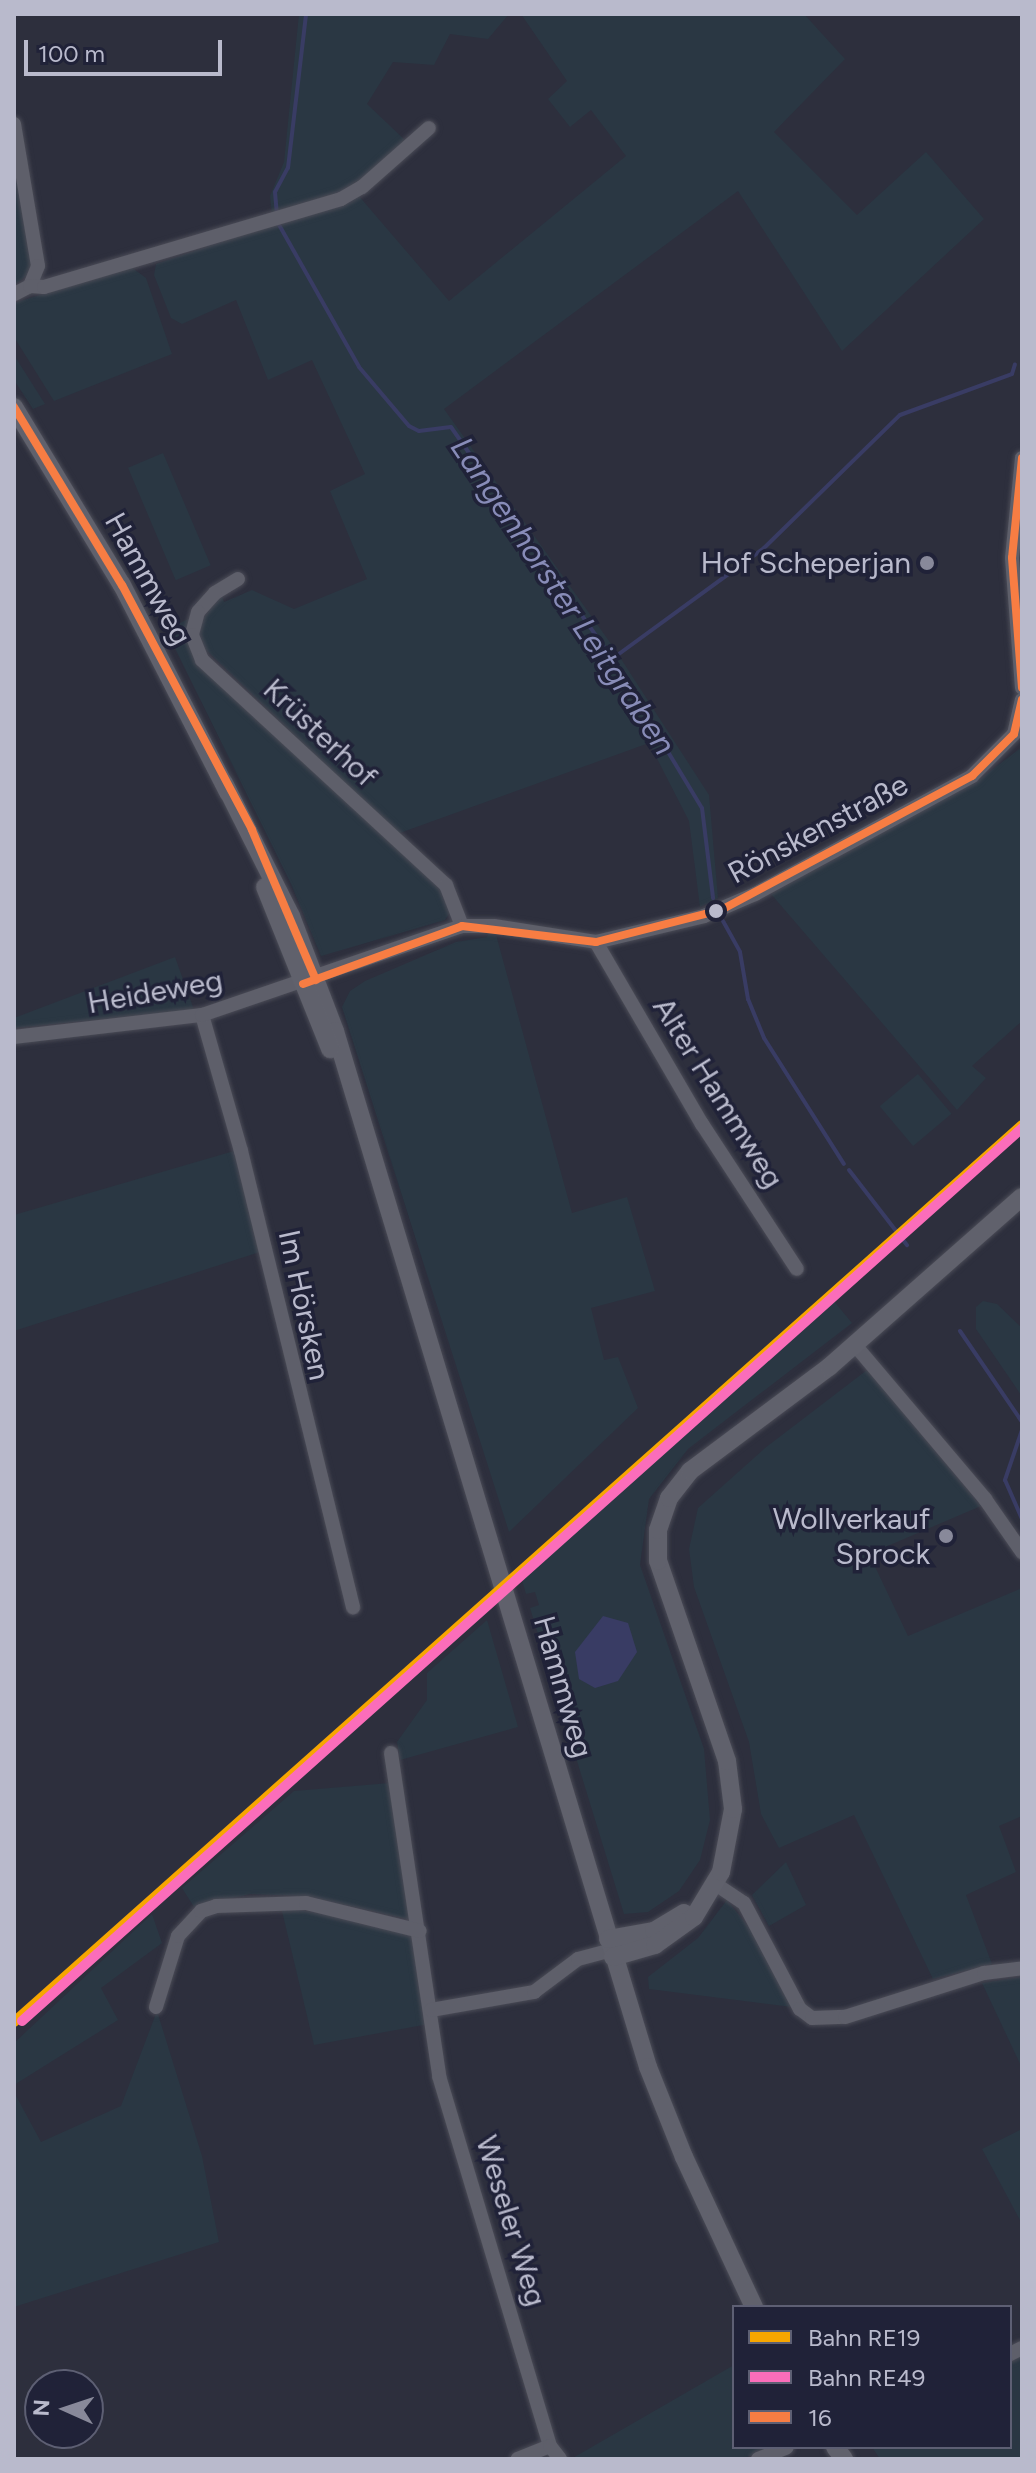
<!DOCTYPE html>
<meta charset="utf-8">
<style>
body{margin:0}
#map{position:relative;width:1036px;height:2473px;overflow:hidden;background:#2d2f3d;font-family:Figtree,sans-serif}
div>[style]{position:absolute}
.green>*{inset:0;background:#2a3743;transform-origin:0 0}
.water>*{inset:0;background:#393c64}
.stream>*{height:4px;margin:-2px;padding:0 2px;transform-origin:2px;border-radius:2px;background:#393c64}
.roads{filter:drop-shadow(0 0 2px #4a4b56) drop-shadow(0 0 2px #4a4b56)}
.minor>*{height:14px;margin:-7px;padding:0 7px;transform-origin:7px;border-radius:7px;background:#5e5f6a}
.major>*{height:18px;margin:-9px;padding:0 9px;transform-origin:9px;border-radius:9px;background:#60616c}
.bus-1>*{height:8px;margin:-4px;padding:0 4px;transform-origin:4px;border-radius:4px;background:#f77d43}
.rail-1>*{height:10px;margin:-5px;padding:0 5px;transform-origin:5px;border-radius:5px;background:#f7a600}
.rail-2>*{height:10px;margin:-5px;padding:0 5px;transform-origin:5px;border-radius:5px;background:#fb6dba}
.dots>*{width:22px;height:22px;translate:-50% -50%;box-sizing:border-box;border:4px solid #202238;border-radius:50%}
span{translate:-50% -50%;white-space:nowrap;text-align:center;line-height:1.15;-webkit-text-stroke:7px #202238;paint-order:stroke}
.poi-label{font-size:30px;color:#b9bacc}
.right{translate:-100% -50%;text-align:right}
.street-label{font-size:30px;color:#b9bacc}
.water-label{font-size:32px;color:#888cb8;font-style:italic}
.frame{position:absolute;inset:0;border:16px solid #b9bacc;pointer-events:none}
.legend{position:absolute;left:732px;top:2305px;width:280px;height:144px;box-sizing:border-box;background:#202238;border:2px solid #5d5f73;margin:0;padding:10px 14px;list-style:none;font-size:24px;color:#b9bacc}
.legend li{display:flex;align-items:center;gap:16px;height:40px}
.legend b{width:40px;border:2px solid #5d5f73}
.north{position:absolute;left:24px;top:2369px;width:80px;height:80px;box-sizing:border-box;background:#202238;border:2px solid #5d5f73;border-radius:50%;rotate:273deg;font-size:22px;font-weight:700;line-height:32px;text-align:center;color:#b9bacc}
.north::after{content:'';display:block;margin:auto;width:28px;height:36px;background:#88899a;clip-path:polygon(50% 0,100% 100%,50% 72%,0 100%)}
.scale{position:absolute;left:24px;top:40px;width:198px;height:36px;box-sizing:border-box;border:4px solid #b9bacc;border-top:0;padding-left:10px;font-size:24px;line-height:28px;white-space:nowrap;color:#b9bacc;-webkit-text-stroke:6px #202238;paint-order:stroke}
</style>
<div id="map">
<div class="green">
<i style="clip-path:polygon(299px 14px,509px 14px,488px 39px,450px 34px,434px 65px,393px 62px,367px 104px,407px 142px,350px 192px,272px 214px,270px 196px,284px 162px)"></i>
<i style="clip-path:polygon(521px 14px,804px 14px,845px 59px,774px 132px,857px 215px,926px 152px,984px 219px,842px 351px,738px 191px,444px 409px,614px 648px,709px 795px,718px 898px,700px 907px,689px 821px,649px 743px,397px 834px,200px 644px,199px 624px,221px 595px,224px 602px,252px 590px,294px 609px,367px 579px,330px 491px,365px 474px,312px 360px,268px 380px,236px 300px,182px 324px,171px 318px,154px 275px,156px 264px,358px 195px,449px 301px,626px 156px,591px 110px,570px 127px,548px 99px,567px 81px)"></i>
<i style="clip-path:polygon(14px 148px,33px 253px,31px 273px,14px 285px)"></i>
<i style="clip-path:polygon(131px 267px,146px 278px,172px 354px,54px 401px,14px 337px,14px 303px)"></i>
<i style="clip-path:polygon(14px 355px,45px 404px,33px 409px,14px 380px)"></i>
<i style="left:163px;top:453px;width:122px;height:38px;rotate:67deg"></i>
<i style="clip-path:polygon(192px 617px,188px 641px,444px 892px,451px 911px,445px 920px,321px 956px,291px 884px,166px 630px)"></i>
<i style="clip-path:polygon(1022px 747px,1022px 1021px,972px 1066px,986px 1078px,957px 1110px,771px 894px,976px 782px)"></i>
<i style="clip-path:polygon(490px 931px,495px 931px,572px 1213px,627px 1197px,655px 1291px,591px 1308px,604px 1360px,618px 1357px,638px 1408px,509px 1532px,342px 1007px,350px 991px,365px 981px,456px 942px,487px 937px)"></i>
<i style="clip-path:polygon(175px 957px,194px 1010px,14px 1028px,14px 1018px)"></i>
<i style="left:918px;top:1074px;width:52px;height:50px;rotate:50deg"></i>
<i style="clip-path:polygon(234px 1151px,260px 1252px,14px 1331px,14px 1215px)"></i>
<i style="clip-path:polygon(833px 1300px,852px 1323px,688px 1449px,649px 1499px,640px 1565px,704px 1749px,710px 1820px,700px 1860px,679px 1891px,648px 1912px,624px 1914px,530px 1608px,539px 1605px,535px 1592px,526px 1594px,521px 1577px)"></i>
<i style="clip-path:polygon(983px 1301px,997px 1304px,1022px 1328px,1021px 1395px,976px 1329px,976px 1307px)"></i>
<i style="clip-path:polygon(867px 1370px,981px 1506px,869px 1554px,908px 1636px,1022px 1588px,1022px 1816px,999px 1826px,1016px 1872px,966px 1895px,992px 1964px,933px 1979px,854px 1815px,779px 1848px,761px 1814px,749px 1742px,694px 1587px,689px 1549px,698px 1508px,765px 1448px)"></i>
<i style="clip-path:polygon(487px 1620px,518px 1727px,400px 1760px,397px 1742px,427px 1700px,427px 1673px)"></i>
<i style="clip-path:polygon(390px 1783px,412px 1920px,305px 1896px,250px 1894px,194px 1907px,182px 1888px,294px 1791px)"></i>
<i style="clip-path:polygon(786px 1862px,806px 1905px,769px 1926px,752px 1895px)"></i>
<i style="clip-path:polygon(727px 1900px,755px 1935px,792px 2007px,649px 1989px,648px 1977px,698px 1938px)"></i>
<i style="clip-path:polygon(281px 1907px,373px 1922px,414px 1936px,429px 2024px,314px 2045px)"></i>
<i style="clip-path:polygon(152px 1914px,162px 1943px,101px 1988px,118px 2020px,14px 2085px,14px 2043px)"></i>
<i style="clip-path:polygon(1022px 1977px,1022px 2068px,982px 1983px)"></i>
<i style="clip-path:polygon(157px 2011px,202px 2156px,219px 2242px,14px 2307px,14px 2092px,41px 2142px,121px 2106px)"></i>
<i style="clip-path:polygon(1022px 2129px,1022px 2224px,982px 2149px)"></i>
<i style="clip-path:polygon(1022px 2355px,1022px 2459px,880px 2459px,872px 2447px,1010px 2447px,1010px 2360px)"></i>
<i style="clip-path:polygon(734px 2365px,734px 2447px,777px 2447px,741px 2459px,571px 2459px)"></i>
</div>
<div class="water">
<i style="clip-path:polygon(603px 1616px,628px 1623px,637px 1652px,618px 1681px,595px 1688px,579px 1679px,575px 1652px)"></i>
</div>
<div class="stream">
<i style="left:277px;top:215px;width:23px;rotate:-95deg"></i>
<i style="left:275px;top:192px;width:27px;rotate:-62deg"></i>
<i style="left:288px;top:168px;width:155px;rotate:-83.3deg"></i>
<i style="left:278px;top:223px;width:165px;rotate:60.6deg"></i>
<i style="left:359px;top:367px;width:77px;rotate:49.7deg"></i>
<i style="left:409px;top:426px;width:11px;rotate:27deg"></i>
<i style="left:419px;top:431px;width:32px;rotate:-7deg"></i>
<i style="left:451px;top:427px;width:282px;rotate:55.2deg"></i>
<i style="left:612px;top:659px;width:174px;rotate:58.9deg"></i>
<i style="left:702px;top:808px;width:91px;rotate:83deg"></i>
<i style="left:612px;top:659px;width:188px;rotate:-36.1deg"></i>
<i style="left:764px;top:548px;width:190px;rotate:-44.4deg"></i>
<i style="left:900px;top:415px;width:119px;rotate:-20.1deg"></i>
<i style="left:1012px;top:374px;width:10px;rotate:-73deg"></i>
<i style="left:723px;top:921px;width:35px;rotate:61deg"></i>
<i style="left:740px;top:952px;width:48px;rotate:80.3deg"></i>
<i style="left:748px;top:999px;width:42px;rotate:67.7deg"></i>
<i style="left:764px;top:1038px;width:149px;rotate:57.6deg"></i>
<i style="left:849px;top:1170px;width:95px;rotate:52.3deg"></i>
<i style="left:960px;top:1331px;width:110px;rotate:55.7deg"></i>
<i style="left:1022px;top:1430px;width:53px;rotate:108.8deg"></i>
<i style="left:1005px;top:1480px;width:43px;rotate:66.4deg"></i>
</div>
<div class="roads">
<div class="minor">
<i style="left:14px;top:124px;width:144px;rotate:80.4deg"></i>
<i style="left:38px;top:266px;width:22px;rotate:112deg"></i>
<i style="left:30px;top:286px;width:18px;rotate:153deg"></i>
<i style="left:30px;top:286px;width:14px;rotate:4deg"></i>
<i style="left:44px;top:287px;width:310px;rotate:-16.5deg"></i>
<i style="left:341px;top:199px;width:24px;rotate:-30deg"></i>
<i style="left:362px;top:187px;width:89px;rotate:-41.4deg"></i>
<i style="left:1022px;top:458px;width:100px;rotate:95.7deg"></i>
<i style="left:1012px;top:558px;width:130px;rotate:85.6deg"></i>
<i style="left:238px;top:579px;width:27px;rotate:149deg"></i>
<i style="left:215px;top:593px;width:25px;rotate:132deg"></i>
<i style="left:198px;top:612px;width:24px;rotate:105deg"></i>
<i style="left:192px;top:635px;width:27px;rotate:68deg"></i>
<i style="left:202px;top:660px;width:332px;rotate:42.7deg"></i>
<i style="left:446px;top:885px;width:44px;rotate:68.7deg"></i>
<i style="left:596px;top:942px;width:211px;rotate:59.8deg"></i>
<i style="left:702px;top:1124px;width:173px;rotate:56.8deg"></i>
<i style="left:202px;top:1015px;width:141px;rotate:74deg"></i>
<i style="left:241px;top:1151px;width:470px;rotate:76.2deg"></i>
<i style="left:14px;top:1037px;width:189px;rotate:-6.7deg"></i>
<i style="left:202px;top:1015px;width:275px;rotate:-18.9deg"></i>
<i style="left:462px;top:926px;width:32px"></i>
<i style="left:494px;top:926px;width:103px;rotate:8.9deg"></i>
<i style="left:596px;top:942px;width:111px;rotate:-13.5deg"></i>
<i style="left:704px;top:916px;width:56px;rotate:-23.3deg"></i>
<i style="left:755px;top:894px;width:247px;rotate:-28.5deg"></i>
<i style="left:972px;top:776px;width:59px;rotate:-45deg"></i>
<i style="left:1014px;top:734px;width:35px;rotate:-77deg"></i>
<i style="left:855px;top:1345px;width:202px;rotate:49.8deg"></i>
<i style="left:985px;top:1499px;width:65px;rotate:55.1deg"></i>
<i style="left:391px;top:1753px;width:327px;rotate:81.5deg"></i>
<i style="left:439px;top:2076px;width:386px;rotate:73.3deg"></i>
<i style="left:550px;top:2446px;width:35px;rotate:158deg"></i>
<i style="left:714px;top:1883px;width:36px;rotate:34deg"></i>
<i style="left:744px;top:1903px;width:120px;rotate:62.2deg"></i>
<i style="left:800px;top:2009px;width:15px;rotate:37deg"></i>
<i style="left:812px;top:2018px;width:33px;rotate:-2deg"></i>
<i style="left:845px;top:2017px;width:146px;rotate:-17.6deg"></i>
<i style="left:984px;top:1973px;width:38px;rotate:-7deg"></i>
<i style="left:156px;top:2007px;width:74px;rotate:-72.8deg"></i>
<i style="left:178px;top:1936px;width:34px;rotate:-47deg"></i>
<i style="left:201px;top:1911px;width:16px;rotate:-18deg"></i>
<i style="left:216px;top:1906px;width:90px;rotate:-1.9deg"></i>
<i style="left:306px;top:1903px;width:117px;rotate:13.8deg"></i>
<i style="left:431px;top:2010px;width:105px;rotate:-9.9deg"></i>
<i style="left:534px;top:1992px;width:55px;rotate:-36.9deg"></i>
<i style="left:578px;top:1959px;width:34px;rotate:-15deg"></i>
<i style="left:1010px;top:2354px;width:13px;rotate:-27deg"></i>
<i style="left:550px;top:2446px;width:16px;rotate:52deg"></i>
<i style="left:758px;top:2459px;width:31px;rotate:-22deg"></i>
</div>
<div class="major">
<i style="left:14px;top:407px;width:208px;rotate:58.8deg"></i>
<i style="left:122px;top:585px;width:233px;rotate:62.9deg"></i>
<i style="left:224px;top:783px;width:149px;rotate:63.3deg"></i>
<i style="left:291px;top:916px;width:123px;rotate:69.1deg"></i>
<i style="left:335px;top:1031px;width:1082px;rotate:73.19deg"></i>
<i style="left:648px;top:2067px;width:97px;rotate:68.2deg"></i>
<i style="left:684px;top:2157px;width:166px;rotate:65deg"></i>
<i style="left:265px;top:887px;width:175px;rotate:68.1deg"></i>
<i style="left:608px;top:1939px;width:47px;rotate:-9.9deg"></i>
<i style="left:654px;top:1931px;width:35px;rotate:-31deg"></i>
<i style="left:613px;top:1957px;width:44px;rotate:-15.9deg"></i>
<i style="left:655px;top:1945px;width:48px;rotate:-35.7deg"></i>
<i style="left:694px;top:1917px;width:52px;rotate:-59deg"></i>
<i style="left:721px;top:1872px;width:64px;rotate:-79.2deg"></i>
<i style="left:733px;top:1809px;width:48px;rotate:-97.1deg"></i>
<i style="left:727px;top:1761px;width:212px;rotate:-109deg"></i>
<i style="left:658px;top:1561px;width:31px;rotate:-90deg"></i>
<i style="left:658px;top:1530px;width:34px;rotate:-71deg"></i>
<i style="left:669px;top:1498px;width:34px;rotate:-52deg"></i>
<i style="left:690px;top:1471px;width:174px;rotate:-36.8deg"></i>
<i style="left:829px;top:1367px;width:257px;rotate:-41.4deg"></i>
<i style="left:835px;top:2447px;width:15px;rotate:53deg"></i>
</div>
</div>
<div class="bus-1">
<i style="left:14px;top:407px;width:208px;rotate:58.8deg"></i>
<i style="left:122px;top:585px;width:277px;rotate:62deg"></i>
<i style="left:252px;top:830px;width:163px;rotate:66.9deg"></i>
<i style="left:1022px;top:458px;width:100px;rotate:95.7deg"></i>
<i style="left:1012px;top:558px;width:130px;rotate:85.6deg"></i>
<i style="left:303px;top:984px;width:169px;rotate:-20deg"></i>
<i style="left:462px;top:926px;width:135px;rotate:6.8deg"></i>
<i style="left:596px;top:942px;width:129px;rotate:-14.4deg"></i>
<i style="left:721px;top:910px;width:285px;rotate:-28.1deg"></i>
<i style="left:972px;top:776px;width:59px;rotate:-45deg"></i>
<i style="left:1014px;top:734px;width:35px;rotate:-77deg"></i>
</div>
<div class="rail-1">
<i style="left:14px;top:2022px;width:1349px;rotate:-41.67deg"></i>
</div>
<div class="rail-2">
<i style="left:22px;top:2021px;width:1341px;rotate:-41.76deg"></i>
</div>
<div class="dots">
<i style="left:927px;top:563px;background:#88899a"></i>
<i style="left:716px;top:911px;background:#b9bacc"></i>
<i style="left:946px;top:1536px;background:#88899a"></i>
</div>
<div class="poi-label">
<span class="right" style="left:911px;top:563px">Hof Scheperjan</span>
<span class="right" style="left:930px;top:1536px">Wollverkauf<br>Sprock</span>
</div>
<div class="street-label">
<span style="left:148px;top:579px;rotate:61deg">Hammweg</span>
<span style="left:320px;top:733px;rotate:43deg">Krüsterhof</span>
<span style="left:818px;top:829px;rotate:-28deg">Rönskenstraße</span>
<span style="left:155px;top:992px;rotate:-10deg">Heideweg</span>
<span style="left:718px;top:1093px;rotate:58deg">Alter Hammweg</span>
<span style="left:304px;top:1305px;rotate:78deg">Im Hörsken</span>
<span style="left:563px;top:1687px;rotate:74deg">Hammweg</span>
<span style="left:511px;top:2221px;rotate:73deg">Weseler Weg</span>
</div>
<div class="water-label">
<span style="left:563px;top:596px;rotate:56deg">Langenhorster Leitgraben</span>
</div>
<div class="frame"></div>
<ul class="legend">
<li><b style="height:10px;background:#f7a600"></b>Bahn RE19</li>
<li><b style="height:10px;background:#fb6dba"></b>Bahn RE49</li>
<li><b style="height:10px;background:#f77d43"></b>16</li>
</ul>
<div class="north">N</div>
<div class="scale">100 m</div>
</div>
